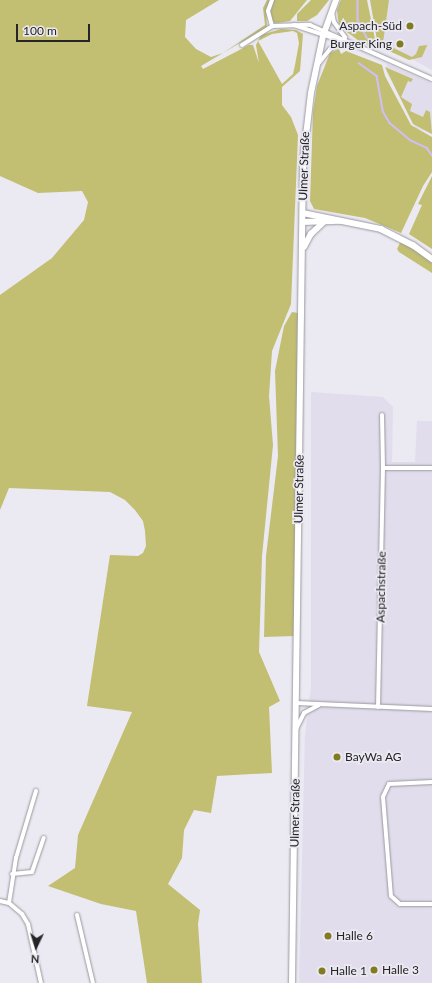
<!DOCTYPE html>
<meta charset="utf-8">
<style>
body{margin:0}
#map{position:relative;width:432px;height:983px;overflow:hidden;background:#ebe9f1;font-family:Lato,sans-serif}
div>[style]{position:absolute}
.built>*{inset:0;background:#e1ddec}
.green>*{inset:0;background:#c2be72}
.stream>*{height:1.5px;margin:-0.75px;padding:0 0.75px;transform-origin:0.75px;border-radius:0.75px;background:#cfbff5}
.roads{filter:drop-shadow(0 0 1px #9a989f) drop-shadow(0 0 1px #9a989f)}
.street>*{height:4px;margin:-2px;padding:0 2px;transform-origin:2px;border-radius:2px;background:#fff}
.secondary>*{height:5.5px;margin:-2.75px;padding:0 2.75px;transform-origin:2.75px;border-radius:2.75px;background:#fff}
.dots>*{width:11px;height:11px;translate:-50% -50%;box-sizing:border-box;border:2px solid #ebe9f1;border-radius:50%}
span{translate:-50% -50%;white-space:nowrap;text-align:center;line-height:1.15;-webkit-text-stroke:3.5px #ebe9f1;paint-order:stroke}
.poi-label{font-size:12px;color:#252427}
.right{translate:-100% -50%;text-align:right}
.left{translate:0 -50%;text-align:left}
.street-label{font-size:12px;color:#252427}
.north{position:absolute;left:16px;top:927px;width:40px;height:40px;-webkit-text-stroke:3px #ebe9f1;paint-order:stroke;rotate:184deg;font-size:11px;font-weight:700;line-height:16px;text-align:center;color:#252427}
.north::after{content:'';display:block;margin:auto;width:14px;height:18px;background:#252427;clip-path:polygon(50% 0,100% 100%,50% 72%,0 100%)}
.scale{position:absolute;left:16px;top:24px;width:74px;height:18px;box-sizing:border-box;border:2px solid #252427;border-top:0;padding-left:5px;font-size:12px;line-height:14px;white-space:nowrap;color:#252427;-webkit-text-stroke:3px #ebe9f1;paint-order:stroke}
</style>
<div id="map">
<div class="built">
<i style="clip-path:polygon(389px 0,432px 0,432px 70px,383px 43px)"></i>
<i style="clip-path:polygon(387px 64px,432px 83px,432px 134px,416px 128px,386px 71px)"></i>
<i style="clip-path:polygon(311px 392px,383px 397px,393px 407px,392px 462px,415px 462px,417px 421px,432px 421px,432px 983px,299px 983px,305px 735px,311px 687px)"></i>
</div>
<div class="green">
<i style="clip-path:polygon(evenodd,0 0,219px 0,186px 20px,185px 37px,196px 49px,211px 57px,223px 53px,265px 25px,263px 8px,267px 0,270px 0,266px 9px,267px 27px,201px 66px,203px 69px,249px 45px,253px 45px,259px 63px,256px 45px,261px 35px,281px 29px,296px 30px,303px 34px,300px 71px,282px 87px,282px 105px,291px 117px,298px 135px,291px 304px,272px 351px,269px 396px,273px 445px,262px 556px,259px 652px,280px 701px,269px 707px,272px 773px,217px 776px,211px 813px,194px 810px,184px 830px,182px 858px,168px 884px,200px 910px,198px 924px,202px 983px,147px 983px,136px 911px,101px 904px,48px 886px,75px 868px,78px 835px,132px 712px,87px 706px,110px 555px,138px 556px,143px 553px,146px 546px,145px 531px,143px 521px,135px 510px,125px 500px,110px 492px,9px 488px,0 510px,0 295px,52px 258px,84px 220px,88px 202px,82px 191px,38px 193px,0 176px,0 0,293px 31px,297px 33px,299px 43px,295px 65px,293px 74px,282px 84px,258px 41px,272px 34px,293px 31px)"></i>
<i style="clip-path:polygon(274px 0,307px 0,290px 21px,277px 23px,273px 22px,270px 13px)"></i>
<i style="clip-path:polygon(311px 0,329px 0,317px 15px,307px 21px,297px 21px,297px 14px)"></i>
<i style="clip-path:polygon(341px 0,367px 0,377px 49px,359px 41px,339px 26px,337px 10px)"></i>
<i style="clip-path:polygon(370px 0,389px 0,383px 43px,412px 57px,416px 54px,419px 46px,427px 45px,429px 41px,422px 57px,409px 60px,378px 46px)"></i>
<i style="clip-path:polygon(339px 49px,341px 54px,346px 51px,382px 65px,385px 76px,411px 125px,432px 137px,432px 172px,423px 186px,401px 233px,365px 218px,314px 209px,310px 201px,313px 112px,317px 86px,330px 53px)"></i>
<i style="clip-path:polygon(385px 67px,413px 79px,411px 82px,408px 81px,401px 97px,412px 104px,410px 111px,423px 117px,426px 110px,430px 112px,432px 134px,413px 124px)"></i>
<i style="clip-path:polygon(432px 176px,432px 249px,409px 234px,422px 205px,418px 204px)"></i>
<i style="clip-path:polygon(401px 241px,432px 261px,432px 273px,399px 252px,397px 249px)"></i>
<i style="clip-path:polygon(292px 312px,298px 313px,294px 636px,264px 637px,266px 556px,278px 456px,275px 371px,284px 326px)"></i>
</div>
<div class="stream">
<i style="left:358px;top:0;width:20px;rotate:90deg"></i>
<i style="left:358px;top:20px;width:20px;rotate:63deg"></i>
<i style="left:359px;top:63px;width:22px;rotate:36deg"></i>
<i style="left:377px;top:76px;width:36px;rotate:80deg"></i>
<i style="left:383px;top:111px;width:14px;rotate:60deg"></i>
<i style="left:390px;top:123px;width:26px;rotate:40deg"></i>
<i style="left:410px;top:140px;width:19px;rotate:25deg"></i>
<i style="left:427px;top:148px;width:9px;rotate:54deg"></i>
</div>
<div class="roads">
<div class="street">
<i style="left:272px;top:0;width:12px;rotate:110deg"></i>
<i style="left:268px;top:11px;width:16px;rotate:75deg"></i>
<i style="left:332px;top:12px;width:10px;rotate:79deg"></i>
<i style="left:334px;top:22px;width:19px;rotate:54deg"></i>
<i style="left:294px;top:25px;width:63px;rotate:18.4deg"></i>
<i style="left:242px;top:45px;width:36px;rotate:-32deg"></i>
<i style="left:272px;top:26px;width:38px;rotate:-2deg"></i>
<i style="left:310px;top:25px;width:133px;rotate:23.9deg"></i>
<i style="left:318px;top:64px;width:19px;rotate:-51deg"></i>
<i style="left:330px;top:49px;width:14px;rotate:-25deg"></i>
<i style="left:382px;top:415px;width:53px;rotate:88.9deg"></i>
<i style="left:296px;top:703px;width:136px;rotate:2.5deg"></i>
<i style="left:378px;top:707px;width:239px;rotate:-88.8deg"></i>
<i style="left:383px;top:468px;width:49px"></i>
<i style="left:296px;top:729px;width:18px;rotate:-63deg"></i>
<i style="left:304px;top:713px;width:17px;rotate:-28deg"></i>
<i style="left:432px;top:782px;width:43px;rotate:177.3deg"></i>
<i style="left:389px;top:784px;width:14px;rotate:115deg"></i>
<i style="left:383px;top:797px;width:99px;rotate:85.4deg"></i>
<i style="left:391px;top:896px;width:12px;rotate:42deg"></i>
<i style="left:400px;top:904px;width:32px"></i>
<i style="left:12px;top:874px;width:20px;rotate:-6deg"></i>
<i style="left:32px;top:872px;width:36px;rotate:-71deg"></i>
<i style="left:0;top:901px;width:9px;rotate:13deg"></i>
<i style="left:9px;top:903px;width:17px;rotate:40deg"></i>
<i style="left:22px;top:914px;width:12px;rotate:59deg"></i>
<i style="left:28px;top:924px;width:60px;rotate:77.6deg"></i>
<i style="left:9px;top:903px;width:46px;rotate:-81.2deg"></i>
<i style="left:16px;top:858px;width:70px;rotate:-73.4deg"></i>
<i style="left:77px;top:915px;width:70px;rotate:76.8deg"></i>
</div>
<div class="secondary">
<i style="left:303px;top:213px;width:80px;rotate:11.6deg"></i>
<i style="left:381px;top:229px;width:36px;rotate:27deg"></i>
<i style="left:413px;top:245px;width:24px;rotate:36deg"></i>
<i style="left:303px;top:222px;width:36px;rotate:-2deg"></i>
<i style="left:304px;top:247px;width:15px;rotate:-62deg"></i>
<i style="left:311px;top:234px;width:16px;rotate:-43deg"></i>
<i style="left:292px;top:983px;width:821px;rotate:-89.23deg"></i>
<i style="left:303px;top:162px;width:69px;rotate:-83.4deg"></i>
<i style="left:311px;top:93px;width:58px;rotate:-78.1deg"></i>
<i style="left:323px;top:36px;width:38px;rotate:-70deg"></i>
</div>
</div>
<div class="dots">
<i style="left:410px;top:26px;background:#817b21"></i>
<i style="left:400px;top:44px;background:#817b21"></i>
<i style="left:337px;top:757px;background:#817b21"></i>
<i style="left:328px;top:936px;background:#817b21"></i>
<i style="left:374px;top:970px;background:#817b21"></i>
<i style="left:322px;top:971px;background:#817b21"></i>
</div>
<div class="poi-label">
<span class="right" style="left:402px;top:26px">Aspach-Süd</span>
<span class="right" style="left:392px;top:44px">Burger King</span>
<span class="left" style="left:345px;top:757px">BayWa AG</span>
<span class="left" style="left:336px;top:936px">Halle 6</span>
<span class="left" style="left:382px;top:970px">Halle 3</span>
<span class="left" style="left:330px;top:971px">Halle 1</span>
</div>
<div class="street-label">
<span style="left:304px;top:166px;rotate:-88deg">Ulmer Straße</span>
<span style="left:299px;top:489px;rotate:-89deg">Ulmer Straße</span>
<span style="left:381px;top:587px;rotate:-89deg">Aspachstraße</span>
<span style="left:295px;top:813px;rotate:-89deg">Ulmer Straße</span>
</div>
<div class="north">N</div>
<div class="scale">100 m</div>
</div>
